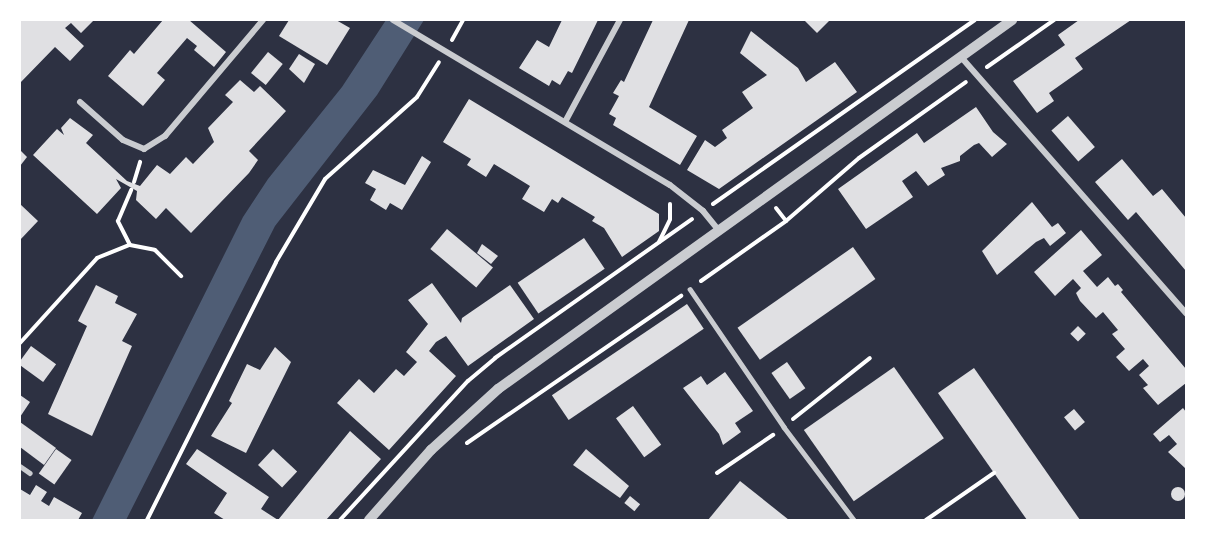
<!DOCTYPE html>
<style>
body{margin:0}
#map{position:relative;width:1206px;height:540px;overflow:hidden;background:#2d3142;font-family:Rubik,sans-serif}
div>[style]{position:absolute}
.water>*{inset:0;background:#4f5d75}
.building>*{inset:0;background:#e0e0e3;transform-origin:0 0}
.round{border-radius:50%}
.path>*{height:4px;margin:-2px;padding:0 2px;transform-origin:2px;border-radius:2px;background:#fff}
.service>*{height:4.5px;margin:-2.25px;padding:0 2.25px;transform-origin:2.25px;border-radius:2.25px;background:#caccd0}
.minor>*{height:6px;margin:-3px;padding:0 3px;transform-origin:3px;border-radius:3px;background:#caccd0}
.tertiary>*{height:10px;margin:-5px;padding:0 5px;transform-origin:5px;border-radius:5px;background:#caccd0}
span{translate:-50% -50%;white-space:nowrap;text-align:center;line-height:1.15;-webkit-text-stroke:4.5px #fff;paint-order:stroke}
.frame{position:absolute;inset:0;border:21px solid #fff;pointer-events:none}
</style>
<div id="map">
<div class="water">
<i style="clip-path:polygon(386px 20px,424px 20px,377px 95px,275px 226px,126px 520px,92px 520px,243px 217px,268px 179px,342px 87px)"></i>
</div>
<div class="building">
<i style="clip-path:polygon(21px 20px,94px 20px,81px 33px,71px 23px,65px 28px,84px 46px,70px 61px,55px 47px,20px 83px)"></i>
<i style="clip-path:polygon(163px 20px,189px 20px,226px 52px,214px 67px,194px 50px,197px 46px,187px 38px,157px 73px,165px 80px,143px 106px,108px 76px,130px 50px,134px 54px)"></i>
<i style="clip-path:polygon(289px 20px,336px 20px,350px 28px,327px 65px,279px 36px)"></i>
<i style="clip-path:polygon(562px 20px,598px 20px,572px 73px,568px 71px,560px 85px,552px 80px,549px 86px,519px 68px,537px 40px,549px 47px)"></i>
<i style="clip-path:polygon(653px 20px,689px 20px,649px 107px,697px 136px,680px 165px,613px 125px,616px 118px,609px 114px,619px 96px,613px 93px,621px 80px,624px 82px)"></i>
<i style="clip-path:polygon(804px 20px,830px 20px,817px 33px)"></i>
<i style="clip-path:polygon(1079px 20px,1131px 20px,1075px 58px,1083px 69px,1049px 93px,1054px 101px,1037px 113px,1013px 81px,1065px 45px,1058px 35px)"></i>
<i style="clip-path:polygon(751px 31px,798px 68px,806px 82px,835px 62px,857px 92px,719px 189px,687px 170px,705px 140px,715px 147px,727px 138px,722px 130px,753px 108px,742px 92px,767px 75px,740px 53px)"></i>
<i style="left:268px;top:52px;width:19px;height:27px;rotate:39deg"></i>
<i style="clip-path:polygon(299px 54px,315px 64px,304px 83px,289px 69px)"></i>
<i style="clip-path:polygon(240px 80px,254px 92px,260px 86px,286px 111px,249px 151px,258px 160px,249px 173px,191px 233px,166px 208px,156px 219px,136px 200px,137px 191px,116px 179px,121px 188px,97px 214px,33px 155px,57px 129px,64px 135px,61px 128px,70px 118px,93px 135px,86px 143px,127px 181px,140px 186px,157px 165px,170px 174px,186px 157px,193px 164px,214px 142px,208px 128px,233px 102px,225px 95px)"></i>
<i style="clip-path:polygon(469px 99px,659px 214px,659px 231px,622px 257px,604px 228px,592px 221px,595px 217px,562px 197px,558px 203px,552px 199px,544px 212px,522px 199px,530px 186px,494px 164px,486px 177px,467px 165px,471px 159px,443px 142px)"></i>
<i style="clip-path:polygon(976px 107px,993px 132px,1007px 144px,992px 157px,979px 143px,974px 145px,960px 156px,960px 161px,941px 168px,945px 175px,928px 186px,916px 171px,902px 181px,913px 197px,866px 229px,838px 189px,917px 133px,924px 143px)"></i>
<i style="left:1068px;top:116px;width:41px;height:22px;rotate:49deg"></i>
<i style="clip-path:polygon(20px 150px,27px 157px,20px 166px)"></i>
<i style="clip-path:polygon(422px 156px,431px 162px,402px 210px,390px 203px,386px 210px,370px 200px,376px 189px,365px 183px,373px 170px,405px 185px)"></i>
<i style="clip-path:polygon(1122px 159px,1153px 196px,1162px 189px,1186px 218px,1186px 271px,1136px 212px,1128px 220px,1095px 182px)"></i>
<i style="clip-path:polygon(1032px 202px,1052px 227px,1058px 223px,1066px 233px,1050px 246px,1044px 238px,1036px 242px,997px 275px,982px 251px)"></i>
<i style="clip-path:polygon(20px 204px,38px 221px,20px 240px)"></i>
<i style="left:447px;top:229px;width:60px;height:26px;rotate:40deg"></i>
<i style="clip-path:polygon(1081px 230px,1102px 255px,1083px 271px,1097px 287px,1108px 277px,1115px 286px,1118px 284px,1123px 290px,1121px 292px,1186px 369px,1186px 383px,1158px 405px,1143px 388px,1148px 385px,1139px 375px,1149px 366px,1143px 359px,1129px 371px,1116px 357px,1125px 349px,1112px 334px,1118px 330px,1103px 312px,1096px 318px,1080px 301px,1076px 293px,1081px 288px,1073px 279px,1055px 296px,1034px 272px)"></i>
<i style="left:584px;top:238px;width:37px;height:80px;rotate:56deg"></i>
<i style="clip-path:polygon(482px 244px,498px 256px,491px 264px,477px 253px)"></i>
<i style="left:853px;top:247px;width:39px;height:141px;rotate:55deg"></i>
<i style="clip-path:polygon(432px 283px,461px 323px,462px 318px,510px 285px,534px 319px,468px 366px,446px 336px,436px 342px,429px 351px,456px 376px,389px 450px,337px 403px,359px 379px,374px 393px,396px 369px,404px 376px,417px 362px,406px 352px,428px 324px,408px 300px)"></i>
<i style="clip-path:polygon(96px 285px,118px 296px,115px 303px,137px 314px,122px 341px,132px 346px,92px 436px,48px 414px,87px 326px,78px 321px)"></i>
<i style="left:687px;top:304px;width:30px;height:163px;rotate:56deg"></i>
<i style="left:1078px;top:326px;width:11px;height:11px;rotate:45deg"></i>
<i style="left:31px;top:346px;width:31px;height:22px;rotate:36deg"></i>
<i style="clip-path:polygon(275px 347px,291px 362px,246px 453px,211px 436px,232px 403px,229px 401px,247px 364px,260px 370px)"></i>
<i style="left:787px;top:362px;width:32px;height:19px;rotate:55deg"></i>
<i style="left:894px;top:367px;width:87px;height:110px;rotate:55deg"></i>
<i style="clip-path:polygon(974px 368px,1080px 520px,1027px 520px,938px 393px)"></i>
<i style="clip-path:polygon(725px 372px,753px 411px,735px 423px,741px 432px,723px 445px,719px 434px,683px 388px,701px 376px,707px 385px)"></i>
<i style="clip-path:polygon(20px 395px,30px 402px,20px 417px)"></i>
<i style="left:633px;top:406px;width:48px;height:21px;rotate:54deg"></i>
<i style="clip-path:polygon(1183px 408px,1186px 412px,1186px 469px,1168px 452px,1177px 444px,1169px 435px,1160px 442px,1153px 434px)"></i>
<i style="left:1074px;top:409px;width:17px;height:13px;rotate:50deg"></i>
<i style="clip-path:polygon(20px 422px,56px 448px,44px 465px,20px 447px)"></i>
<i style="clip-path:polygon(350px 431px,381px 459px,326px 520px,225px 520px,214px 513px,227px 493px,186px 464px,197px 449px,269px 497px,261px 509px,278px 520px)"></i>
<i style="left:56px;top:449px;width:19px;height:30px;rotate:35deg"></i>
<i style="left:273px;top:449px;width:33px;height:22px;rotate:43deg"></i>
<i style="clip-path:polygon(586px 449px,629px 486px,620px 498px,573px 465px)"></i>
<i style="clip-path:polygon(740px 481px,789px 520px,708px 520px)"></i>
<i style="clip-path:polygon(36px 485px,47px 492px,41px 501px,49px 506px,54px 497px,82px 513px,78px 520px,20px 520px,20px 489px,30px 495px)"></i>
<i class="round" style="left:1171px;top:487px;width:14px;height:14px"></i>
<i style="left:630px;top:496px;width:13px;height:9px;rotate:39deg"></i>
</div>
<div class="path">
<i style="left:452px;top:40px;width:23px;rotate:-61deg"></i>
<i style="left:987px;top:67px;width:82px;rotate:-35deg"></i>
<i style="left:134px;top:182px;width:21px;rotate:-73deg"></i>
<i style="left:713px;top:204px;width:320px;rotate:-35.1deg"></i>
<i style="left:776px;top:208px;width:16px;rotate:52deg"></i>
<i style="left:659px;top:242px;width:25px;rotate:-64deg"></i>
<i style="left:670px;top:219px;width:15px;rotate:-90deg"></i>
<i style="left:130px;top:245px;width:25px;rotate:11deg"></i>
<i style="left:155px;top:250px;width:37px;rotate:45deg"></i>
<i style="left:701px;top:281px;width:104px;rotate:-35.2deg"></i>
<i style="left:786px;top:221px;width:96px;rotate:-40.8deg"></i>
<i style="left:859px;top:158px;width:131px;rotate:-35.4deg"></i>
<i style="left:20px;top:343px;width:115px;rotate:-47.8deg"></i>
<i style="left:97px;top:258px;width:35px;rotate:-22deg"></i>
<i style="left:130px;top:245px;width:27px;rotate:-117deg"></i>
<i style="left:118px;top:221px;width:34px;rotate:-67deg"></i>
<i style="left:793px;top:419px;width:98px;rotate:-38.4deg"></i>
<i style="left:467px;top:443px;width:260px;rotate:-34.5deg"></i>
<i style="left:717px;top:473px;width:68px;rotate:-34.2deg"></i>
<i style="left:147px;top:520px;width:288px;rotate:-63.4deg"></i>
<i style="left:276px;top:262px;width:96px;rotate:-59.4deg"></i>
<i style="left:325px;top:179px;width:123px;rotate:-41.7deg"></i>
<i style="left:417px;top:97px;width:41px;rotate:-57.8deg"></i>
<i style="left:340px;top:520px;width:189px;rotate:-47.4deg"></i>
<i style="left:468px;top:381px;width:35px;rotate:-40deg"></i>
<i style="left:495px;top:358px;width:241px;rotate:-35.2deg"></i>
<i style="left:926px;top:520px;width:83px;rotate:-34.7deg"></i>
</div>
<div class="service">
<i style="left:690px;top:289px;width:167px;rotate:55.7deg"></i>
<i style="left:784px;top:427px;width:116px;rotate:53deg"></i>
<i style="left:20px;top:466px;width:12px;rotate:35deg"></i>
</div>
<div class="minor">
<i style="left:393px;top:20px;width:322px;rotate:30.8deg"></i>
<i style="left:670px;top:185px;width:42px;rotate:38.2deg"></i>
<i style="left:703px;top:211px;width:26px;rotate:51deg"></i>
<i style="left:961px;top:57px;width:341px;rotate:48.7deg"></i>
<i style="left:80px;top:102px;width:57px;rotate:41.5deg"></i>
<i style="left:123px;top:140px;width:23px;rotate:23deg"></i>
<i style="left:144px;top:149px;width:25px;rotate:-32deg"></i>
<i style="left:165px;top:136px;width:152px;rotate:-49.8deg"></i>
<i style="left:565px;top:122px;width:116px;rotate:-61.7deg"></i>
</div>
<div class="tertiary">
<i style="left:369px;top:520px;width:94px;rotate:-48.5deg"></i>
<i style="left:431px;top:450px;width:91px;rotate:-42.3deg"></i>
<i style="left:498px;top:389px;width:633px;rotate:-35.67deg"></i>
</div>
<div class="frame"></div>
</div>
